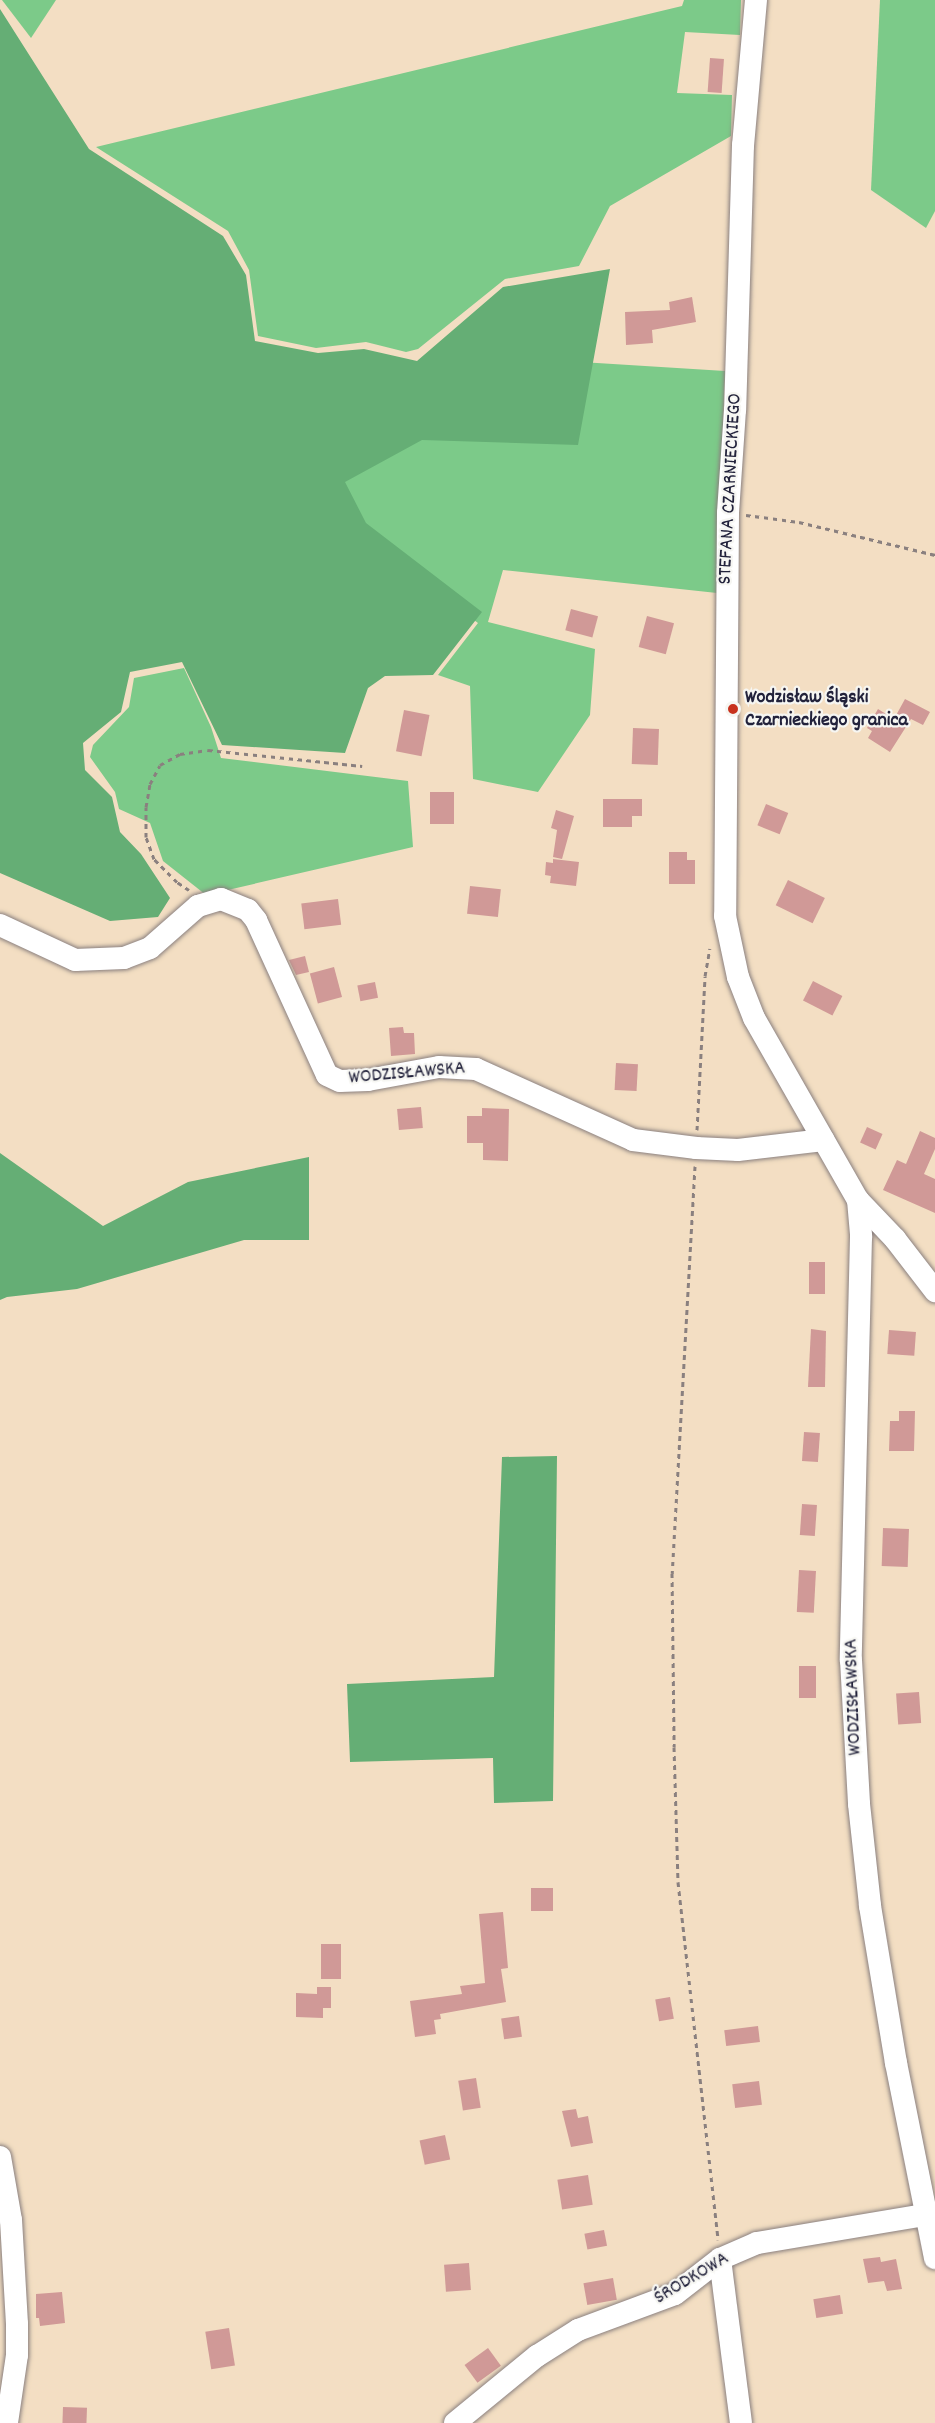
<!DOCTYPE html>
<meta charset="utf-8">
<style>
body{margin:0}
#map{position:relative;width:935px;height:2423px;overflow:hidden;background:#f3dec3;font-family:Dekko,sans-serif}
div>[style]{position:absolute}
.green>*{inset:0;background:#7cca89}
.forest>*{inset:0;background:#65ae75}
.building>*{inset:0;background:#d09997;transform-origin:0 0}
.path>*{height:3px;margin-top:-1.5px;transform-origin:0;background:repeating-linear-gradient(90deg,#8a807f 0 4.5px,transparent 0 9px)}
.roads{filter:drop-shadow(0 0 2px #8a807f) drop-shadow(0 0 2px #8a807f)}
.minor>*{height:22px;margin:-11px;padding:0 11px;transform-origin:11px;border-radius:11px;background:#fff}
.dots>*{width:16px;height:16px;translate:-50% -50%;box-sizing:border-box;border:3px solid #f6f6f2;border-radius:50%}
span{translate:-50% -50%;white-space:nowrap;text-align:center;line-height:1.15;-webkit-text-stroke:4.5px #f6f6f2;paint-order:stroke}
.street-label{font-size:20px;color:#22223b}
.poi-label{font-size:20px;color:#22223b;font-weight:700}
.left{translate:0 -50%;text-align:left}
</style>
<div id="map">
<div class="green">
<i style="clip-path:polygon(2px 0,56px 0,31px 38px)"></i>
<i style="clip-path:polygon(684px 0,741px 0,740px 35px,685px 32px,677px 93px,732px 95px,731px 136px,610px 206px,579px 266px,505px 279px,418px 349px,406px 352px,366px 342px,316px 348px,258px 336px,249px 270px,228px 231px,96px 147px,682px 6px)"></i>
<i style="clip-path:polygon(880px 0,935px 0,935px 211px,926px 228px,871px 190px)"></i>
<i style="clip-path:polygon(565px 361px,725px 371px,717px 593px,503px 570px,488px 622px,595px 649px,590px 715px,538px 792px,473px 779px,470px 686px,438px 675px,478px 623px,361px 537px,334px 472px)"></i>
<i style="clip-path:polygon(184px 668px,211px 727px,221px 758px,408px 781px,413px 847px,206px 895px,163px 861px,150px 823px,119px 809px,115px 792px,90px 757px,93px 745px,129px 707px,134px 678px)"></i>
</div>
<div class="forest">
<i style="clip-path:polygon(0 9px,89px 149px,223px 236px,246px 275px,255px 341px,318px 353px,364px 349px,417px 361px,503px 287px,610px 269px,578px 445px,422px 440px,345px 482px,366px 523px,482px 612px,433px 675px,385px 676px,368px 688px,345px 753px,222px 745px,182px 662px,130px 672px,121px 712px,83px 743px,85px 770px,112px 797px,120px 832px,141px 854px,170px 898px,158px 917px,110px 921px,0 873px)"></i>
<i style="clip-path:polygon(0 1153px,103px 1226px,188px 1182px,309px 1157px,309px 1240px,244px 1240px,77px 1289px,7px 1297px,0 1300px)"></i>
<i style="clip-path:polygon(557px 1456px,553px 1801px,494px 1803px,493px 1758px,350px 1762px,347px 1684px,494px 1677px,502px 1457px)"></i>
</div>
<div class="building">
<i style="left:710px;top:58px;width:14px;height:34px;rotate:4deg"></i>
<i style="clip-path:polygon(692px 297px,696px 322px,652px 330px,653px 343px,626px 345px,625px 312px,670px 310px,669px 302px)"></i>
<i style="left:571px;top:609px;width:28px;height:22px;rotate:15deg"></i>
<i style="left:647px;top:616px;width:28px;height:32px;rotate:15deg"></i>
<i style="clip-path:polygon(905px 699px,930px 712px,923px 725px,911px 719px,890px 752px,868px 738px,872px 731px,867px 728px,878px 709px,894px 719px)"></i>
<i style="left:404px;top:710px;width:26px;height:42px;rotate:11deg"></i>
<i style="left:633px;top:728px;width:26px;height:36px;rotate:2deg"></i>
<i style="left:430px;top:792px;width:24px;height:32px"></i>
<i style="clip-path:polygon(603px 799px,642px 799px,642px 816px,632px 816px,632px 827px,603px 827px)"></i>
<i style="left:766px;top:804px;width:24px;height:23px;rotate:22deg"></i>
<i style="clip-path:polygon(556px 810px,574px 816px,562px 859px,553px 857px,557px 830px,551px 828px)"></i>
<i style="clip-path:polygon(669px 852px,687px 852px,687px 860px,695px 860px,695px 884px,669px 884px)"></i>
<i style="clip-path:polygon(553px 859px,579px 862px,576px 886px,550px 883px,551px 876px,545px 875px,546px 862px,553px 863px)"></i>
<i style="left:788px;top:880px;width:41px;height:28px;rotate:26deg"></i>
<i style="left:470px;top:886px;width:31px;height:28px;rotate:6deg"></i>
<i style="left:338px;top:899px;width:26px;height:37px;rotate:83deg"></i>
<i style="clip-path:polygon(305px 956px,309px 972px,296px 975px,289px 960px)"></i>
<i style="left:334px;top:967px;width:31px;height:25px;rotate:75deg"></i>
<i style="left:813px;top:981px;width:33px;height:22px;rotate:27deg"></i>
<i style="left:375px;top:982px;width:16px;height:18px;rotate:79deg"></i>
<i style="clip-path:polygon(403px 1027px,404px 1033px,414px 1033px,415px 1054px,391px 1056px,389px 1028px)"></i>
<i style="left:616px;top:1063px;width:22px;height:27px;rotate:3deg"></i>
<i style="left:421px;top:1107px;width:21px;height:24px;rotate:85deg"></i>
<i style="clip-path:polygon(482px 1108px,509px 1109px,508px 1161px,483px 1160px,483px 1143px,467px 1143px,467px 1116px,482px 1116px)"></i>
<i style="left:867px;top:1127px;width:17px;height:17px;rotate:24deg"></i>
<i style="clip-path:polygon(920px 1131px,935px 1138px,935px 1149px,924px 1174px,935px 1179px,935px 1213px,883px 1190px,897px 1160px,906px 1164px)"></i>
<i style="left:809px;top:1262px;width:16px;height:32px"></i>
<i style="clip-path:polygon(811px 1329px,826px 1331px,825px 1387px,808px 1387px)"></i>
<i style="left:889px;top:1330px;width:27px;height:24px;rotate:4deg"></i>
<i style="clip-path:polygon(899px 1411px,915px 1411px,914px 1451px,889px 1451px,890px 1421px,899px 1421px)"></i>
<i style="left:804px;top:1432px;width:16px;height:29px;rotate:4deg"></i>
<i style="left:802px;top:1504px;width:15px;height:31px;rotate:4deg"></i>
<i style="left:883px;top:1528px;width:26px;height:38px;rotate:2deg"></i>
<i style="left:799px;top:1570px;width:17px;height:42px;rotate:3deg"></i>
<i style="left:799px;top:1666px;width:17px;height:32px"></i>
<i style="left:919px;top:1692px;width:31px;height:23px;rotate:86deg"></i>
<i style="left:553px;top:1888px;width:23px;height:22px;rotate:90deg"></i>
<i style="clip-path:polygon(503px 1912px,508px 1968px,501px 1969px,506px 2002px,440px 2014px,441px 2019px,434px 2020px,436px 2034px,415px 2037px,410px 2001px,462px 1994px,460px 1986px,485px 1983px,479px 1914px)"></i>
<i style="left:321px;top:1944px;width:20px;height:35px"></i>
<i style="clip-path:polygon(317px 1987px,331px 1987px,331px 2008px,323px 2008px,323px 2018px,296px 2017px,296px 1993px,317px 1994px)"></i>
<i style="left:670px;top:1997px;width:22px;height:15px;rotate:80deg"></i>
<i style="left:519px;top:2016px;width:21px;height:18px;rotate:82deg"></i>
<i style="left:758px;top:2026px;width:16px;height:34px;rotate:83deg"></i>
<i style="left:476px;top:2078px;width:30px;height:18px;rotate:81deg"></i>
<i style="left:759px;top:2081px;width:24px;height:27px;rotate:83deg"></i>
<i style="clip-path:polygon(576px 2109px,578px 2118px,588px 2116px,593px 2143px,571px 2147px,562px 2111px)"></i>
<i style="left:445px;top:2135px;width:25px;height:26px;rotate:78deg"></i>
<i style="left:588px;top:2175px;width:30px;height:31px;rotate:81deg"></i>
<i style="left:604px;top:2230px;width:16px;height:20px;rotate:79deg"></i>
<i style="clip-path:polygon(880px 2257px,881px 2262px,896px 2259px,902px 2289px,887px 2291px,884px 2281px,868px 2283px,863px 2259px)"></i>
<i style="left:469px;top:2263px;width:27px;height:25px;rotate:86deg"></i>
<i style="left:613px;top:2278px;width:22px;height:30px;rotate:80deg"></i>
<i style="clip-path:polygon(62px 2292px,65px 2323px,40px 2326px,39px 2318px,36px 2318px,36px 2294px)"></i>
<i style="left:840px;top:2295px;width:19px;height:27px;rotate:81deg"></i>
<i style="left:229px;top:2328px;width:38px;height:24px;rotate:81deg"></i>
<i style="left:488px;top:2348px;width:22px;height:29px;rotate:54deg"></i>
<i style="left:63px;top:2407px;width:24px;height:16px;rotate:2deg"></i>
</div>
<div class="path">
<i style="left:746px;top:515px;width:53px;rotate:7.5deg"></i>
<i style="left:799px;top:522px;width:140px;rotate:13.6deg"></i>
<i style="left:189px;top:890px;width:14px;rotate:-146deg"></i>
<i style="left:177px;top:882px;width:33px;rotate:-135deg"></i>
<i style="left:154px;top:859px;width:23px;rotate:-110deg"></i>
<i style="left:146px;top:837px;width:30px;rotate:-90deg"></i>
<i style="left:146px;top:807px;width:23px;rotate:-80deg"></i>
<i style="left:150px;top:784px;width:21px;rotate:-62deg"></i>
<i style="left:160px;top:765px;width:23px;rotate:-29deg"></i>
<i style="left:180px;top:754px;width:28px;rotate:-8deg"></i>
<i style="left:208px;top:750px;width:155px;rotate:5.9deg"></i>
<i style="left:697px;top:1130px;width:154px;rotate:-87deg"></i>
<i style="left:705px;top:976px;width:28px;rotate:-80deg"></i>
<i style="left:695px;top:1166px;width:408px;rotate:93.2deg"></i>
<i style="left:672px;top:1573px;width:174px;rotate:89.3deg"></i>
<i style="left:674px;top:1747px;width:135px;rotate:88.3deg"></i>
<i style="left:678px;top:1882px;width:360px;rotate:83.6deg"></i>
</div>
<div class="roads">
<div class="minor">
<i style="left:756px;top:0;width:146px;rotate:95.1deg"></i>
<i style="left:743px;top:145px;width:265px;rotate:91.7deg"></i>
<i style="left:735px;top:410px;width:103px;rotate:93.9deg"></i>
<i style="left:728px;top:513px;width:403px;rotate:90.4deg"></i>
<i style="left:725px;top:916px;width:62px;rotate:78deg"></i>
<i style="left:738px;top:977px;width:44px;rotate:68.7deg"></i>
<i style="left:754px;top:1018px;width:210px;rotate:60.3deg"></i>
<i style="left:858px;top:1200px;width:37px;rotate:85deg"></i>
<i style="left:861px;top:1237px;width:423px;rotate:91.4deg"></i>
<i style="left:851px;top:1660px;width:144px;rotate:86.8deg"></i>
<i style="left:859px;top:1804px;width:103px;rotate:83.8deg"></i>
<i style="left:870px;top:1906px;width:159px;rotate:80.6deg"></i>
<i style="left:896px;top:2063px;width:199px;rotate:78.7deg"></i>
<i style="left:0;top:925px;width:83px;rotate:25deg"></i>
<i style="left:75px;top:960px;width:49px;rotate:-2.3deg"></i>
<i style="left:124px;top:958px;width:28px;rotate:-21deg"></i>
<i style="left:150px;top:948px;width:64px;rotate:-41.2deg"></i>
<i style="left:198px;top:906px;width:24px;rotate:-17deg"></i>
<i style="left:221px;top:899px;width:29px;rotate:22deg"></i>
<i style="left:248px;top:910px;width:13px;rotate:51deg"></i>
<i style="left:256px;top:920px;width:170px;rotate:65.4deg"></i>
<i style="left:327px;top:1075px;width:14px;rotate:25deg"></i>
<i style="left:340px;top:1081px;width:28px;rotate:-2deg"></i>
<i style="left:368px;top:1080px;width:72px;rotate:-10.4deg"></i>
<i style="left:439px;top:1067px;width:37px;rotate:3deg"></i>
<i style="left:476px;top:1069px;width:172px;rotate:24.3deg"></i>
<i style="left:633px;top:1140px;width:64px;rotate:7.2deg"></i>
<i style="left:696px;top:1148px;width:42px;rotate:2.7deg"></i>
<i style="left:738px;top:1150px;width:86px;rotate:-6.7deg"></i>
<i style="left:858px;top:1200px;width:54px;rotate:46.5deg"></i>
<i style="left:895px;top:1239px;width:66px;rotate:52.4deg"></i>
<i style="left:0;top:2157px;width:64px;rotate:80.1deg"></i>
<i style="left:11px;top:2220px;width:104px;rotate:86.7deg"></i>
<i style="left:17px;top:2324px;width:31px;rotate:90deg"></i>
<i style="left:17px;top:2355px;width:69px;rotate:98.4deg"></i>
<i style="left:720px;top:2259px;width:165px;rotate:82.7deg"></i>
<i style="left:455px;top:2423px;width:106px;rotate:-39.3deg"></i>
<i style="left:537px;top:2356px;width:49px;rotate:-32.4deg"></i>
<i style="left:578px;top:2330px;width:103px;rotate:-20.4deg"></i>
<i style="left:675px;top:2294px;width:57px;rotate:-37.9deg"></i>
<i style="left:720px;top:2259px;width:40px;rotate:-23.4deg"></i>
<i style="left:757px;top:2243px;width:170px;rotate:-9.5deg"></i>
</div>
</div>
<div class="dots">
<i style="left:733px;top:709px;background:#c8321e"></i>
</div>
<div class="street-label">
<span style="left:731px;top:489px;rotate:-87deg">STEFANA CZARNIECKIEGO</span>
<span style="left:407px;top:1074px;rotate:-5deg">WODZISŁAWSKA</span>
<span style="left:854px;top:1697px;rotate:-92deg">WODZISŁAWSKA</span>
<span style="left:692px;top:2279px;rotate:-31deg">ŚRODKOWA</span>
</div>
<div class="poi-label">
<span class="left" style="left:745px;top:710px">Wodzisław Śląski<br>Czarnieckiego granica</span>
</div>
</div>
